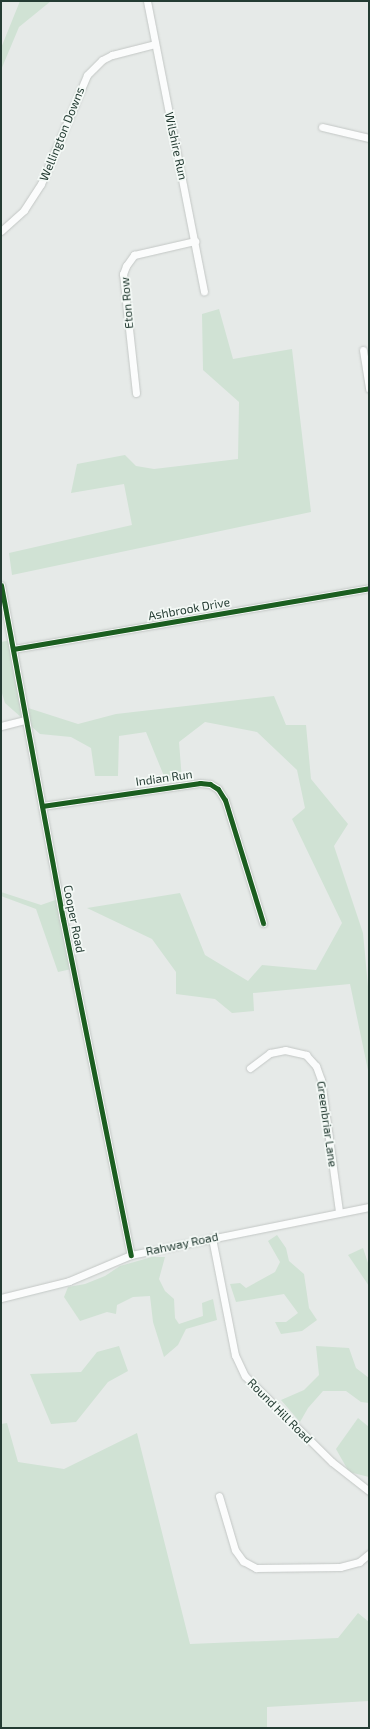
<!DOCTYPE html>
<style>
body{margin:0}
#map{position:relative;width:370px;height:1729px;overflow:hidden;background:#e6eae8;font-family:"Exo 2",sans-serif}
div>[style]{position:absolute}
.green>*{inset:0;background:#d0e2d4}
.roads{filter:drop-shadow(0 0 1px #c3c7c5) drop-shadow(0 0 1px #c3c7c5)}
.minor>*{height:7px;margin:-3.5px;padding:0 3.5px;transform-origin:3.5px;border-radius:3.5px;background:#fbfcfc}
.cycleway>*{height:5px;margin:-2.5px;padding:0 2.5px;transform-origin:2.5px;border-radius:2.5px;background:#1b5e20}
span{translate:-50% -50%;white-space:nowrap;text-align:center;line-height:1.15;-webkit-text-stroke:3.5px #f4f9f6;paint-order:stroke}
.street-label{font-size:12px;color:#243c33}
.frame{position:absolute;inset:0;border:2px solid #243c33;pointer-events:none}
</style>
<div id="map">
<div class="green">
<i style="clip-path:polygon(20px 1px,51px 1px,19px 27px,1px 70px,1px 48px)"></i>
<i style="clip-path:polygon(219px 309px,233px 359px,292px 349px,311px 512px,12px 575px,9px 553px,132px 525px,124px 484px,71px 493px,77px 464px,125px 455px,136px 466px,154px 469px,238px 459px,239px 402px,203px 370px,202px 314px)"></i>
<i style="clip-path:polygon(11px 640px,22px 706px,78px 724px,116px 714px,274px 696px,286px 725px,306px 725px,311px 779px,348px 824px,334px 846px,363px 933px,369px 997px,369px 1075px,350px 984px,253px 993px,254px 1011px,232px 1013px,215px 999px,176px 994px,176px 972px,152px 939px,87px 908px,180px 893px,205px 955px,248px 981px,262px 965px,316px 970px,342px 923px,292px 819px,305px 808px,297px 770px,257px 732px,205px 722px,179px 742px,182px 780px,166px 781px,146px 732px,119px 736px,118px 776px,95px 776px,91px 748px,71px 737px,40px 734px,5px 703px,1px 690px,1px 642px)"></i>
<i style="clip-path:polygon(1px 892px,41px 905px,61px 898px,76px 968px,58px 972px,1px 986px,58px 972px,36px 909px,1px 896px)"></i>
<i style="clip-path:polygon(277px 1235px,286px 1248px,289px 1261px,304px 1274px,309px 1308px,317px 1320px,302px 1331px,281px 1334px,275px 1322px,286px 1322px,298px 1313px,284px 1294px,236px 1302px,230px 1284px,240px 1283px,246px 1288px,275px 1272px,280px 1262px,268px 1241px)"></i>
<i style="clip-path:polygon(363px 1248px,369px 1266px,369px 1286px,348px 1255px)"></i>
<i style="clip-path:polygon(152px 1257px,165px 1257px,159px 1279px,165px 1291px,174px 1299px,175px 1318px,179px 1324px,203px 1316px,202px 1303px,213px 1299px,217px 1320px,186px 1329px,178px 1345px,164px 1357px,153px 1322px,150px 1296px,133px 1297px,117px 1305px,116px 1314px,107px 1312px,80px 1321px,64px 1297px,68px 1287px,85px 1284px,105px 1276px,120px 1266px)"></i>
<i style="clip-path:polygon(119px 1346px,128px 1371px,108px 1382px,76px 1422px,51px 1424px,30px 1374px,81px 1372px,97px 1352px)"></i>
<i style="clip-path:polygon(316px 1346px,349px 1348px,356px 1368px,369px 1378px,369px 1403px,361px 1402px,346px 1391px,323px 1391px,308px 1408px,300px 1422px,281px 1400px,304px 1390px,319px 1375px)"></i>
<i style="clip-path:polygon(358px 1418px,369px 1427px,369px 1477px,349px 1472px,336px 1449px)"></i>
<i style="clip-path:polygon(7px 1423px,18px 1462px,64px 1469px,137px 1433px,190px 1644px,338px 1638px,358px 1613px,369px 1622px,369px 1701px,267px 1707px,267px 1728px,1px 1728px,1px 1424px)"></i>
</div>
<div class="roads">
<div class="minor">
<i style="left:147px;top:1px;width:296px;rotate:78.9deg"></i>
<i style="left:322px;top:127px;width:48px;rotate:13.2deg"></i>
<i style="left:1px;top:231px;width:31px;rotate:-42deg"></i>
<i style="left:24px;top:210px;width:31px;rotate:-57deg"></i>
<i style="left:41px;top:184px;width:118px;rotate:-67.1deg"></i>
<i style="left:87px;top:75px;width:21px;rotate:-45deg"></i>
<i style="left:102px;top:60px;width:11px;rotate:-27deg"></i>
<i style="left:112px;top:55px;width:44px;rotate:-14.3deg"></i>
<i style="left:363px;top:350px;width:39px;rotate:81deg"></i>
<i style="left:136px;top:393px;width:120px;rotate:-96.2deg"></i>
<i style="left:123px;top:274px;width:9px;rotate:-69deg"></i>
<i style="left:126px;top:266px;width:14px;rotate:-54deg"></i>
<i style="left:134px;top:255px;width:63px;rotate:-12.9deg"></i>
<i style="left:1px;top:585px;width:340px;rotate:79.5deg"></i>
<i style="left:63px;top:919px;width:343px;rotate:78.6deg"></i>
<i style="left:13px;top:649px;width:361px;rotate:-9.7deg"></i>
<i style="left:1px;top:726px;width:25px;rotate:-14deg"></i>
<i style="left:42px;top:806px;width:160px;rotate:-8.3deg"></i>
<i style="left:200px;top:783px;width:10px;rotate:6deg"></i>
<i style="left:210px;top:784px;width:9px;rotate:32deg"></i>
<i style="left:218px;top:789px;width:13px;rotate:58deg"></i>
<i style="left:225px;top:800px;width:129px;rotate:72.8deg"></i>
<i style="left:250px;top:1068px;width:25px;rotate:-37deg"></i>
<i style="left:270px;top:1053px;width:15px;rotate:-11deg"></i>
<i style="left:285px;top:1050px;width:22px;rotate:13deg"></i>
<i style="left:306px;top:1055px;width:15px;rotate:48deg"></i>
<i style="left:316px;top:1066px;width:15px;rotate:70deg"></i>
<i style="left:321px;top:1080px;width:133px;rotate:82.2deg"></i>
<i style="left:212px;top:1238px;width:119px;rotate:78.9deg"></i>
<i style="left:235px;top:1355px;width:23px;rotate:65deg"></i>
<i style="left:245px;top:1376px;width:122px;rotate:44.7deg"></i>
<i style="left:332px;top:1462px;width:47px;rotate:38.1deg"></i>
<i style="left:1px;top:1298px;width:70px;rotate:-14deg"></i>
<i style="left:69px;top:1281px;width:67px;rotate:-22.8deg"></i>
<i style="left:131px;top:1255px;width:243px;rotate:-11.4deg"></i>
<i style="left:219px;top:1496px;width:56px;rotate:73.5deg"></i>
<i style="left:235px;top:1550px;width:14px;rotate:54deg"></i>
<i style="left:243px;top:1561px;width:15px;rotate:28deg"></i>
<i style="left:256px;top:1568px;width:84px;rotate:-0.7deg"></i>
<i style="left:340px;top:1567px;width:20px;rotate:-15deg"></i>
<i style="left:359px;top:1562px;width:13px;rotate:-39deg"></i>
</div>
</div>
<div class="cycleway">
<i style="left:1px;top:585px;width:340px;rotate:79.5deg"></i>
<i style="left:63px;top:919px;width:343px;rotate:78.6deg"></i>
<i style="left:13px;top:649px;width:361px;rotate:-9.7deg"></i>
<i style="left:42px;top:806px;width:160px;rotate:-8.3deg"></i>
<i style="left:200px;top:783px;width:10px;rotate:6deg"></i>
<i style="left:210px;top:784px;width:9px;rotate:32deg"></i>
<i style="left:218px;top:789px;width:13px;rotate:58deg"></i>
<i style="left:225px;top:800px;width:129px;rotate:72.8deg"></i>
</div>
<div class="street-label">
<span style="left:62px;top:134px;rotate:-68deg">Wellington Downs</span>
<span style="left:176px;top:146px;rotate:78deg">Wilshire Run</span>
<span style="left:127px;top:303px;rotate:-95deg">Eton Row</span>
<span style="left:189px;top:609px;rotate:-10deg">Ashbrook Drive</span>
<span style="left:164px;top:778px;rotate:-8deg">Indian Run</span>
<span style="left:74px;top:919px;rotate:79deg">Cooper Road</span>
<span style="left:327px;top:1124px;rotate:82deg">Greenbriar Lane</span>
<span style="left:182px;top:1244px;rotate:-12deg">Rahway Road</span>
<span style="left:280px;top:1411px;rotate:45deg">Round Hill Road</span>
</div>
<div class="frame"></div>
</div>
